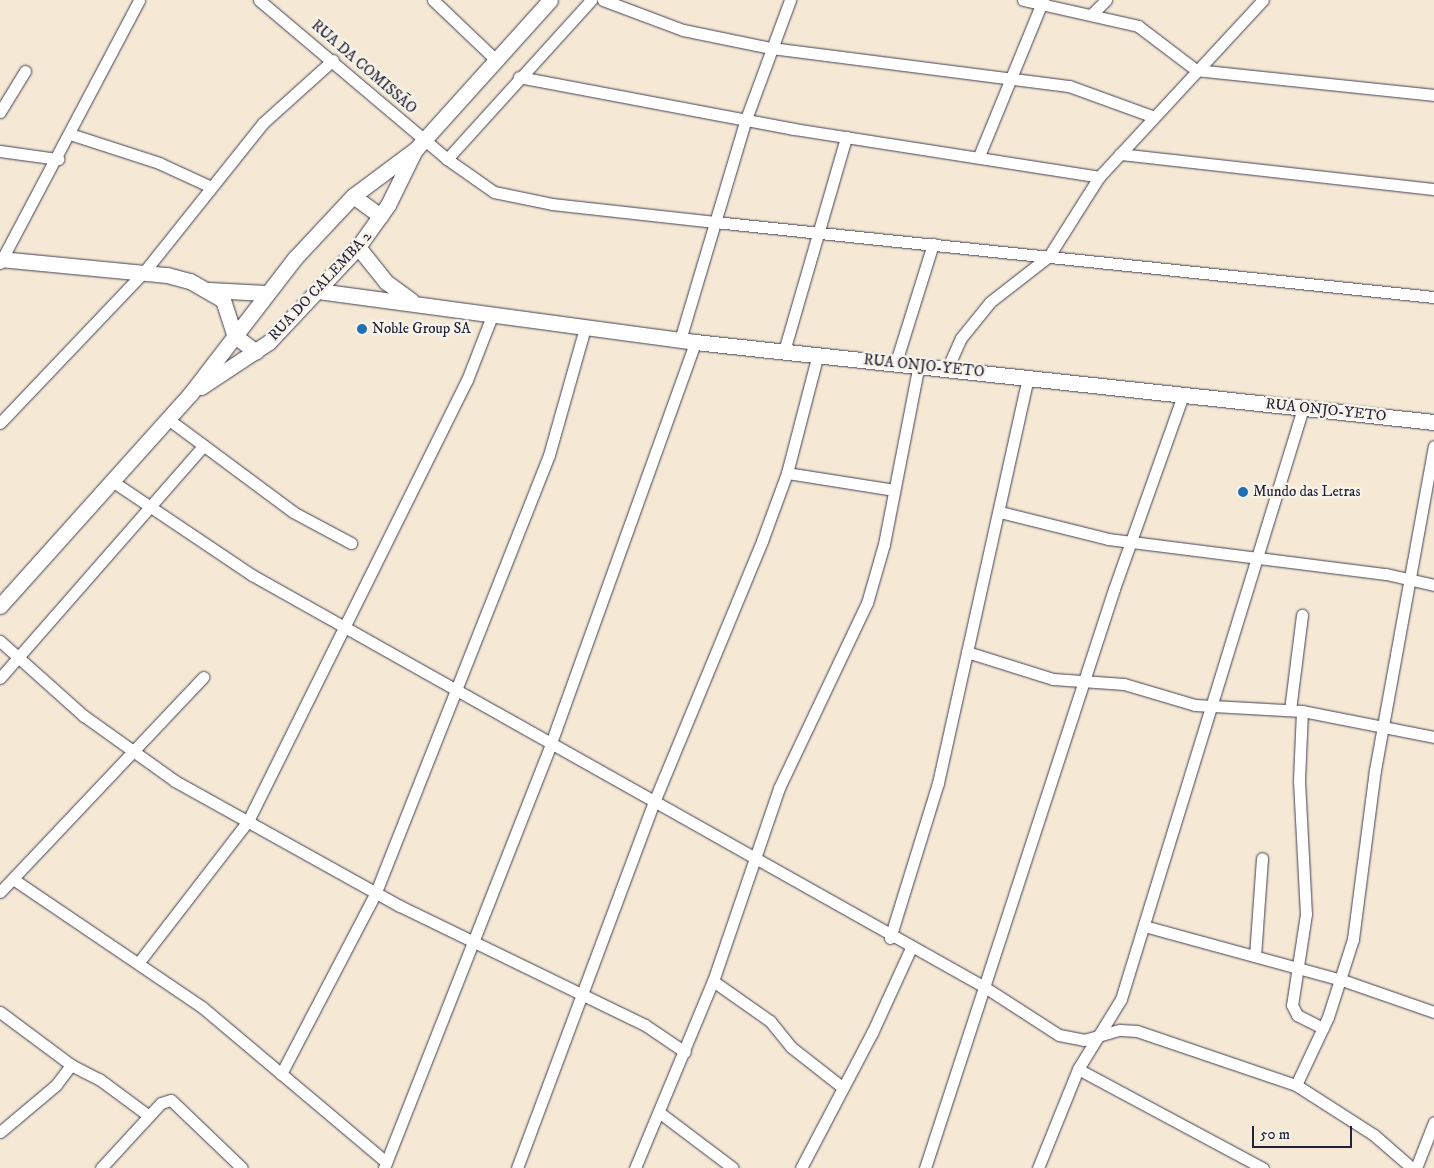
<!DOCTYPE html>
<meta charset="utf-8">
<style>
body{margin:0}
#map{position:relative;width:1434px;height:1168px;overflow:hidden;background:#f5e8d5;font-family:"IM FELL DW Pica",serif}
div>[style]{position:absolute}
.roads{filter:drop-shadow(0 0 1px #424052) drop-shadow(0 0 1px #424052)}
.minor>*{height:11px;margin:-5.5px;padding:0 5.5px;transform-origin:5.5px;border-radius:5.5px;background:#fff}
.secondary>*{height:15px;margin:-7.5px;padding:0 7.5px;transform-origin:7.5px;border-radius:7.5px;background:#fff}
.dots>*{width:14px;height:14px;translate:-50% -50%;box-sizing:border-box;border:2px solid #f7f3e8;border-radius:50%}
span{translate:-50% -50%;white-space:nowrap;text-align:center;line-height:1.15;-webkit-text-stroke:5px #f7f3e8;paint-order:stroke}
.street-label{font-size:15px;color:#22223b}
.poi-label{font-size:15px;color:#22223b}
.left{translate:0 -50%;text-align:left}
.scale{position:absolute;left:1252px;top:1126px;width:100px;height:22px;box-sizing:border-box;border:2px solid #22223b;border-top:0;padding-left:6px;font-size:15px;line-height:18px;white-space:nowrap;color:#22223b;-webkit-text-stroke:4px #f7f3e8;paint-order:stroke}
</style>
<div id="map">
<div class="roads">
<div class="minor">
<i style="left:259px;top:0;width:246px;rotate:40.2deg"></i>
<i style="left:447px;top:159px;width:57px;rotate:35.1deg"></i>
<i style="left:494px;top:192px;width:59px;rotate:11.7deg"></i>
<i style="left:552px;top:204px;width:164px;rotate:6.3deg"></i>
<i style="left:715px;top:222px;width:723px;rotate:5.96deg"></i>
<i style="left:433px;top:0;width:87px;rotate:43.6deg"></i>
<i style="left:603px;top:0;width:85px;rotate:20.6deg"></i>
<i style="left:683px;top:30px;width:90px;rotate:11.6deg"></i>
<i style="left:771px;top:48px;width:300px;rotate:7.3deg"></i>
<i style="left:1069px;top:86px;width:90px;rotate:20deg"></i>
<i style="left:1023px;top:0;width:118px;rotate:12.7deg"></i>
<i style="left:1138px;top:26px;width:73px;rotate:37.2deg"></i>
<i style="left:1196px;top:70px;width:239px;rotate:6deg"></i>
<i style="left:1092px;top:14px;width:20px;rotate:-45deg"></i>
<i style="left:519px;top:77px;width:280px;rotate:10.7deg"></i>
<i style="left:794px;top:129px;width:309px;rotate:8.9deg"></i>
<i style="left:0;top:112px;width:48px;rotate:-58.6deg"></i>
<i style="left:70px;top:134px;width:94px;rotate:18deg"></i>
<i style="left:159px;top:163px;width:55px;rotate:24.7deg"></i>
<i style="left:0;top:151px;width:59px;rotate:7.9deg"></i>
<i style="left:1120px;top:154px;width:316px;rotate:6.4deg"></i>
<i style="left:979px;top:156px;width:169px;rotate:-67.7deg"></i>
<i style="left:447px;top:159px;width:215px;rotate:-47.8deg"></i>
<i style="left:0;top:263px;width:297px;rotate:-62.1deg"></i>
<i style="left:680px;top:340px;width:231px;rotate:-73.4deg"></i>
<i style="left:746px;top:119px;width:127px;rotate:-69.7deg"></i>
<i style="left:784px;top:351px;width:223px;rotate:-73.8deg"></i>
<i style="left:896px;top:362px;width:124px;rotate:-72.6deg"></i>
<i style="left:948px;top:367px;width:32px;rotate:-66deg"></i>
<i style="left:961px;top:338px;width:46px;rotate:-51.1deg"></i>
<i style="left:990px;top:302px;width:75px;rotate:-37.9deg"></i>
<i style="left:1049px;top:256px;width:93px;rotate:-57.7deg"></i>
<i style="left:1099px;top:177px;width:241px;rotate:-47.2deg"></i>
<i style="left:168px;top:419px;width:156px;rotate:36.6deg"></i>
<i style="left:293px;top:512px;width:66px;rotate:28.1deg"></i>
<i style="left:0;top:423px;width:209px;rotate:-46.4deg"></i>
<i style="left:144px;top:272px;width:191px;rotate:-51.4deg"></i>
<i style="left:263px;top:123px;width:94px;rotate:-42deg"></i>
<i style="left:787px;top:473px;width:108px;rotate:9deg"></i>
<i style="left:112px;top:481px;width:169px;rotate:33.9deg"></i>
<i style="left:252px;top:575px;width:839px;rotate:29.35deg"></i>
<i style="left:983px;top:986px;width:90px;rotate:32.8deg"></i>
<i style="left:1059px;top:1035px;width:25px;rotate:11deg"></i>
<i style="left:1084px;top:1040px;width:37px;rotate:-16deg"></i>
<i style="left:1120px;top:1030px;width:17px;rotate:3deg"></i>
<i style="left:1137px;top:1031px;width:168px;rotate:18.8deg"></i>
<i style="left:1296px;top:1085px;width:93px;rotate:32.7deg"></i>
<i style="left:1374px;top:1135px;width:50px;rotate:41deg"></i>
<i style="left:1000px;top:512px;width:111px;rotate:14deg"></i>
<i style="left:1108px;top:539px;width:280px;rotate:7.2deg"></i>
<i style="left:1386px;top:574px;width:49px;rotate:12.9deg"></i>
<i style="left:0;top:641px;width:113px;rotate:41.8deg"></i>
<i style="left:84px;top:716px;width:112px;rotate:35.5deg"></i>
<i style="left:175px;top:781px;width:257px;rotate:29.1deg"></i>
<i style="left:400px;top:906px;width:272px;rotate:25.9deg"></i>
<i style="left:645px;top:1025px;width:48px;rotate:34deg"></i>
<i style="left:967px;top:652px;width:90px;rotate:17.4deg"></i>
<i style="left:1053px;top:679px;width:71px;rotate:4deg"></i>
<i style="left:1124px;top:684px;width:74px;rotate:16.5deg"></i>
<i style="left:1195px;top:705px;width:107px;rotate:3.2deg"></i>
<i style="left:1302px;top:711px;width:135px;rotate:11.1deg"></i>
<i style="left:0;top:678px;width:305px;rotate:-48.8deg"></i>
<i style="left:1290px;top:710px;width:96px;rotate:-82.8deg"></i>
<i style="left:1302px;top:711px;width:70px;rotate:92.5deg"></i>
<i style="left:1299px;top:781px;width:133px;rotate:87deg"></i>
<i style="left:1306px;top:914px;width:92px;rotate:98.7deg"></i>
<i style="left:1292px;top:1005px;width:11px;rotate:63deg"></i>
<i style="left:1297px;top:1015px;width:29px;rotate:27deg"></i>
<i style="left:13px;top:879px;width:228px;rotate:34.1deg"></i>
<i style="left:202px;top:1007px;width:241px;rotate:40.1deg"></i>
<i style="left:0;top:892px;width:296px;rotate:-46.6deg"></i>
<i style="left:1144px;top:926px;width:205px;rotate:15.3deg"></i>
<i style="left:1342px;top:980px;width:97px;rotate:19.2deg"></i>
<i style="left:890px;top:938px;width:162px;rotate:-72.8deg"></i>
<i style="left:938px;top:783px;width:416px;rotate:-77.5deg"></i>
<i style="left:1255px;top:956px;width:98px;rotate:-85.9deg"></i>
<i style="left:139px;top:962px;width:178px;rotate:-52.3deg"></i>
<i style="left:248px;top:821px;width:492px;rotate:-63.6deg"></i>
<i style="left:467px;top:380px;width:69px;rotate:-68.7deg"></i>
<i style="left:713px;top:981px;width:70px;rotate:35.1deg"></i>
<i style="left:770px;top:1021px;width:33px;rotate:51deg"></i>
<i style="left:791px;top:1047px;width:65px;rotate:38.1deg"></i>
<i style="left:0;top:1012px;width:89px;rotate:36.7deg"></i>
<i style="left:71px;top:1065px;width:25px;rotate:127deg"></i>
<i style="left:56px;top:1085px;width:73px;rotate:140deg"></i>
<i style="left:71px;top:1065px;width:31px;rotate:27deg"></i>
<i style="left:99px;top:1079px;width:62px;rotate:36.5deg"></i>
<i style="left:1078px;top:1069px;width:210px;rotate:28.2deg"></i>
<i style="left:281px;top:1074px;width:205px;rotate:-62.4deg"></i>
<i style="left:376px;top:892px;width:470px;rotate:-68.4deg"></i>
<i style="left:549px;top:455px;width:132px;rotate:-74.2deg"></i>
<i style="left:1296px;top:1085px;width:75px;rotate:-64.8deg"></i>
<i style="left:1328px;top:1017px;width:82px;rotate:-72.2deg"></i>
<i style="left:1353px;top:939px;width:170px;rotate:-82.6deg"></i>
<i style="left:1375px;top:770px;width:329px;rotate:-79.7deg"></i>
<i style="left:660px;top:1113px;width:91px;rotate:37deg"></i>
<i style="left:101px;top:1168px;width:88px;rotate:-47.3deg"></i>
<i style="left:161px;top:1103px;width:10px;rotate:-17deg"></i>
<i style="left:171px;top:1100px;width:98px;rotate:43.8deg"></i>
<i style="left:384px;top:1168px;width:457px;rotate:-68.5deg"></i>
<i style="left:551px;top:743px;width:426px;rotate:-70.2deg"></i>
<i style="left:517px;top:1168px;width:391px;rotate:-69.5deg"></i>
<i style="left:654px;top:802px;width:282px;rotate:-67.5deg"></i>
<i style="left:762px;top:541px;width:72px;rotate:-69.8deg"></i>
<i style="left:787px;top:473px;width:123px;rotate:-75.4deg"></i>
<i style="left:635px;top:1168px;width:203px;rotate:-67.4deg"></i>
<i style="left:713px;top:981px;width:204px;rotate:-71.1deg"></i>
<i style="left:779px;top:788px;width:205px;rotate:-64.6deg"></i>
<i style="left:867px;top:603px;width:61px;rotate:-73.9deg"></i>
<i style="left:884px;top:544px;width:183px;rotate:-79deg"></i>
<i style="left:801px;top:1168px;width:153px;rotate:-62.3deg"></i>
<i style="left:872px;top:1033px;width:94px;rotate:-65.4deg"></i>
<i style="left:925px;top:1168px;width:609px;rotate:-71.92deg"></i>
<i style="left:1114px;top:589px;width:206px;rotate:-70.4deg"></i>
<i style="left:1038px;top:1168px;width:107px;rotate:-68deg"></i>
<i style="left:1078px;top:1069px;width:82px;rotate:-58.4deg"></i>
<i style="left:1121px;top:999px;width:618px;rotate:-72.88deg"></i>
<i style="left:1416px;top:1168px;width:49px;rotate:-68.6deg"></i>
</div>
<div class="secondary">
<i style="left:353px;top:196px;width:34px;rotate:36deg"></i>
<i style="left:358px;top:247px;width:45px;rotate:51.3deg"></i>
<i style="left:386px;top:282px;width:31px;rotate:36deg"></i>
<i style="left:0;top:259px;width:168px;rotate:5.5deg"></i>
<i style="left:167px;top:275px;width:24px;rotate:15deg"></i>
<i style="left:190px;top:281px;width:38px;rotate:30deg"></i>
<i style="left:223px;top:300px;width:38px;rotate:72deg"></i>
<i style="left:235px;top:336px;width:26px;rotate:37deg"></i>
<i style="left:209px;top:290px;width:57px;rotate:3deg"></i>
<i style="left:318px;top:291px;width:380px;rotate:7.7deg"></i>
<i style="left:695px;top:342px;width:743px;rotate:6.18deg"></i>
<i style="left:201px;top:387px;width:82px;rotate:-33.5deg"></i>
<i style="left:269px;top:342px;width:130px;rotate:-46.9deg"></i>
<i style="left:358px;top:247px;width:52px;rotate:-54.5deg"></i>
<i style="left:388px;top:205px;width:61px;rotate:-63.9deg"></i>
<i style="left:0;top:606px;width:286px;rotate:-48.1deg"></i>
<i style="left:191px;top:393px;width:170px;rotate:-52.4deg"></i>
<i style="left:295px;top:258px;width:85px;rotate:-46.9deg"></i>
<i style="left:353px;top:196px;width:79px;rotate:-36.7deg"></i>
<i style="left:416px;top:149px;width:200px;rotate:-48deg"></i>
</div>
</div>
<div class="dots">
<i style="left:362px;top:329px;background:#1f6fb2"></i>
<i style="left:1243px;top:492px;background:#1f6fb2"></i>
</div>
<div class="street-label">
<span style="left:364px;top:67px;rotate:41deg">RUA DA COMISSÃO</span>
<span style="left:320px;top:286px;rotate:-47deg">RUA DO CALEMBA 2</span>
<span style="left:924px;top:366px;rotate:6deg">RUA ONJO-YETO</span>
<span style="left:1326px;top:410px;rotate:6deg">RUA ONJO-YETO</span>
</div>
<div class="poi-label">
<span class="left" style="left:372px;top:329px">Noble Group SA</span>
<span class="left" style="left:1253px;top:492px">Mundo das Letras</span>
</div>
<div class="scale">50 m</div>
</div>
